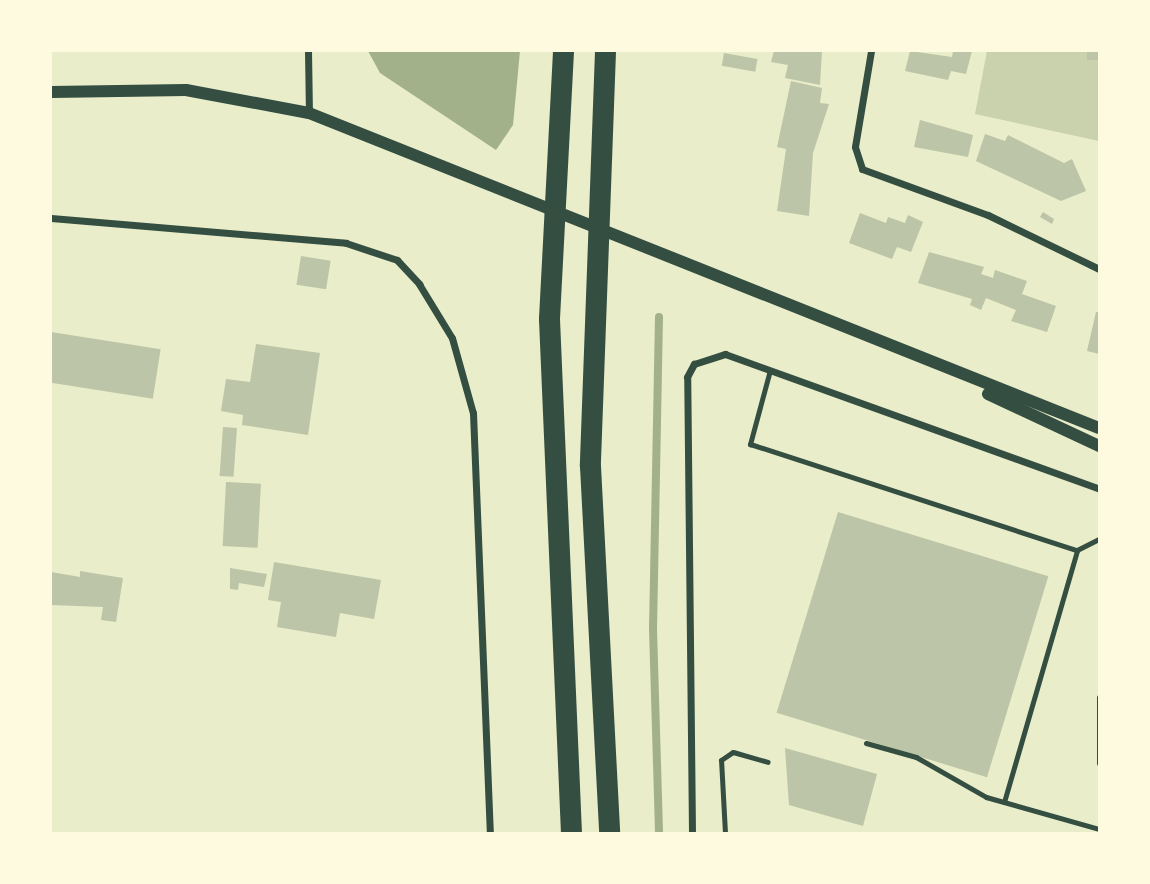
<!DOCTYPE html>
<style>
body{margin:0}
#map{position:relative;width:1150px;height:884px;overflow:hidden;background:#e9edc9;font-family:Helvetica,sans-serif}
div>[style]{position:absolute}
.green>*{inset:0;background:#cad2ad}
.water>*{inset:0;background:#a3b18a}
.stream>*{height:8px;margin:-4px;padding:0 4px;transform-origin:4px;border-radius:4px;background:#a3b18a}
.building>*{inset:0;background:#bcc5a7;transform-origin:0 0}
.service>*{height:5px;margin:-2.5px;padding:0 2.5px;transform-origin:2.5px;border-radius:2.5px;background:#344e41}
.minor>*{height:7px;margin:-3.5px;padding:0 3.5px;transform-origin:3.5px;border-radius:3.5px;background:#344e41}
.tertiary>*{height:12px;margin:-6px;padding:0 6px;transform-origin:6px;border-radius:6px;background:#344e41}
.motorway>*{height:21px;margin:-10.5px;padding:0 10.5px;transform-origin:10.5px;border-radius:10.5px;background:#344e41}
span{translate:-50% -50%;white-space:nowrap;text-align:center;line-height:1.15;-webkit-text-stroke:5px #fefae0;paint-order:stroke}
.frame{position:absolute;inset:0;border:52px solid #fefae0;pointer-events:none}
</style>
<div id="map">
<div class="green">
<i style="clip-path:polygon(987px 51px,1099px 51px,1099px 141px,975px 114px)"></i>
</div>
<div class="water">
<i style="clip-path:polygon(368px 51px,520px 51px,513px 125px,496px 150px,380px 73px)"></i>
</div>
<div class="stream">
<i style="left:659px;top:317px;width:312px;rotate:91.1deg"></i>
<i style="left:653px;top:629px;width:204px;rotate:88.3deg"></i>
</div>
<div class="building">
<i style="clip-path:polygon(774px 51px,822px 51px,820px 85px,785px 78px,788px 65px,771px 62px)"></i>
<i style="clip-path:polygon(910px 51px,952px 57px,953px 51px,972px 51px,966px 74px,951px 71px,948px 80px,905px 71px)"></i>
<i style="left:1087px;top:51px;width:12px;height:9px"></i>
<i style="left:724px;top:53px;width:34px;height:13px;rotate:10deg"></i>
<i style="clip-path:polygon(791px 81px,822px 88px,820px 103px,829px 104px,813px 153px,809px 216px,777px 211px,786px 149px,777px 147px)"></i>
<i style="clip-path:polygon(920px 120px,973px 135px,968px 157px,914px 147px)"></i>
<i style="clip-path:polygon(985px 134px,1005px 141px,1008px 135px,1064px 163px,1072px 159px,1086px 191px,1061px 201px,976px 161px)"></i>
<i style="clip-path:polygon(1043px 212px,1054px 219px,1052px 224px,1040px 217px)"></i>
<i style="clip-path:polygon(860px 213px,886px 223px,888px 217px,905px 223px,908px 215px,923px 222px,911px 252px,897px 247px,892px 259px,849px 243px)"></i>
<i style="clip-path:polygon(929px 252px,984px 267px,981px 274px,993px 278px,995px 270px,1027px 281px,1022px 294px,1056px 306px,1047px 332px,1011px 321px,1016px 310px,986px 298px,981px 310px,970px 305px,972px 299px,918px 283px)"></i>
<i style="left:301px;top:256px;width:30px;height:29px;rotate:9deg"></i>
<i style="clip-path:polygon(1096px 312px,1099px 312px,1099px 354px,1087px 351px)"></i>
<i style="left:51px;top:332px;width:111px;height:50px;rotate:9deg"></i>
<i style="clip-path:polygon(256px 344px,320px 353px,308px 435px,242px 425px,243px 415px,221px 411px,226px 379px,250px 382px)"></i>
<i style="left:223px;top:427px;width:14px;height:49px;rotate:4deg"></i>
<i style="left:226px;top:482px;width:35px;height:64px;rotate:3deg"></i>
<i style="left:838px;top:512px;width:220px;height:210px;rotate:17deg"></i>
<i style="clip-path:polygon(274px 562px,381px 580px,374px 619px,340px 613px,336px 637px,277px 627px,281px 602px,268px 600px)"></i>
<i style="clip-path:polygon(230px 568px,267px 574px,264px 587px,239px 583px,238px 590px,230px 589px)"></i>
<i style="clip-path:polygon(80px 571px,123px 578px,116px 622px,101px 620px,103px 607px,51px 605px,51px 572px,80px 577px)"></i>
<i style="clip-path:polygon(785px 748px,877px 774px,863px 826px,789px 805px)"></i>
</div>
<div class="service">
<i style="left:770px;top:370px;width:77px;rotate:105.1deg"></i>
<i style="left:750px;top:444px;width:344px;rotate:18deg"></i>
<i style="left:1099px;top:697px;width:66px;rotate:90deg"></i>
<i style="left:866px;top:743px;width:52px;rotate:15.6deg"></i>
<i style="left:916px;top:757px;width:81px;rotate:29.7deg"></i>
<i style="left:986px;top:797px;width:117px;rotate:15.8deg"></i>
<i style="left:1004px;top:802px;width:262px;rotate:-73.8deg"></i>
<i style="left:1077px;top:550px;width:25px;rotate:-27deg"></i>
<i style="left:725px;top:833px;width:73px;rotate:-93.1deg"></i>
<i style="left:721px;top:760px;width:14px;rotate:-34deg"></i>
<i style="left:733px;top:752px;width:36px;rotate:16deg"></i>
</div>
<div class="minor">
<i style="left:308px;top:51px;width:62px;rotate:89.1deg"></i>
<i style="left:871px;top:51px;width:97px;rotate:99.5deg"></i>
<i style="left:855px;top:147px;width:23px;rotate:72deg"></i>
<i style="left:862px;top:169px;width:134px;rotate:20.1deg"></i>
<i style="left:988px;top:215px;width:123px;rotate:25.9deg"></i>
<i style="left:51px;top:218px;width:296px;rotate:4.8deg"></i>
<i style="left:346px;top:243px;width:54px;rotate:18.4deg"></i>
<i style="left:397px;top:260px;width:33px;rotate:47deg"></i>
<i style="left:419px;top:284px;width:63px;rotate:58.6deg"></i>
<i style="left:452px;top:338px;width:78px;rotate:74.4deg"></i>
<i style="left:473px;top:413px;width:420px;rotate:87.7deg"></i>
<i style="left:692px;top:833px;width:456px;rotate:-90.6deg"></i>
<i style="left:687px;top:377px;width:15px;rotate:-62deg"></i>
<i style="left:694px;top:364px;width:33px;rotate:-18deg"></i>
<i style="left:725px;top:354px;width:398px;rotate:19.8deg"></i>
</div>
<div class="tertiary">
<i style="left:51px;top:92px;width:135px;rotate:-0.8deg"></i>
<i style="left:186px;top:90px;width:125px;rotate:10.6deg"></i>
<i style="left:309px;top:113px;width:850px;rotate:21.74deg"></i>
<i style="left:988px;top:394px;width:123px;rotate:25.1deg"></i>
</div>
<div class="motorway">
<i style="left:563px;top:51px;width:268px;rotate:93deg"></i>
<i style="left:549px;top:319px;width:514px;rotate:87.55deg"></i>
<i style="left:605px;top:51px;width:415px;rotate:92.1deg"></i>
<i style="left:590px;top:466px;width:367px;rotate:87deg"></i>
</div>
<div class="frame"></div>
</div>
